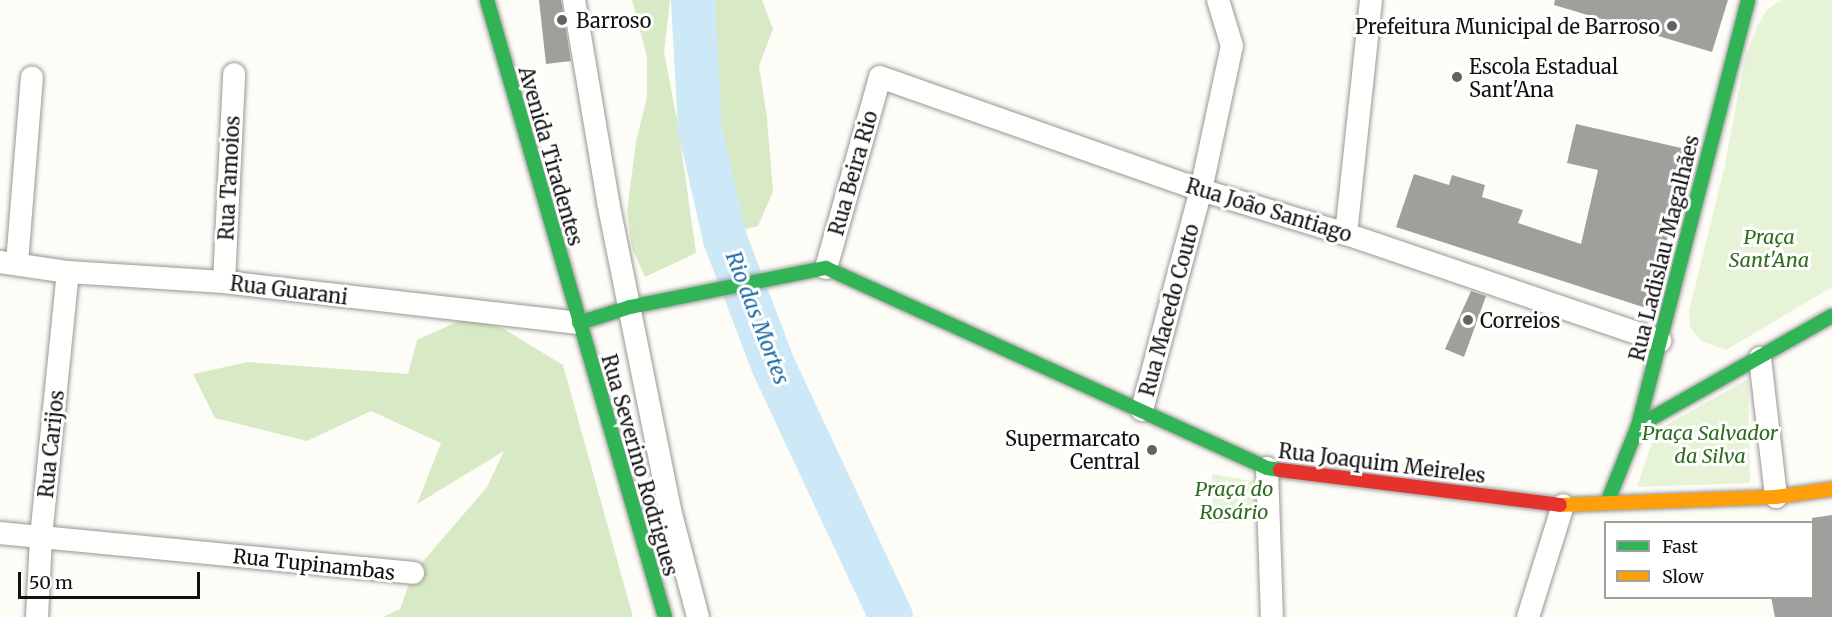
<!DOCTYPE html>
<meta charset="utf-8">
<style>
body{margin:0}
#map{position:relative;width:1832px;height:617px;overflow:hidden;background:#fdfcf7;font-family:Merriweather,serif}
div>[style]{position:absolute}
.green>*{inset:0;background:#e7f3d7}
.forest>*{inset:0;background:#d8eac5}
.river>*{height:44px;margin:-22px;padding:0 22px;transform-origin:22px;border-radius:22px;background:#cde8f7}
.building>*{inset:0;background:#a19f9c}
.roads{filter:drop-shadow(0 0 2px #979795) drop-shadow(0 0 2px #979795)}
.street>*{height:22px;margin:-11px;padding:0 11px;transform-origin:11px;border-radius:11px;background:#fffffe}
.fast>*{height:14px;margin:-7px;padding:0 7px;transform-origin:7px;border-radius:7px;background:#30b455}
.slow>*{height:14px;margin:-7px;padding:0 7px;transform-origin:7px;border-radius:7px;background:#ff9f0a}
.jam>*{height:14px;margin:-7px;padding:0 7px;transform-origin:7px;border-radius:7px;background:#e5322d}
.dots>*{width:16px;height:16px;translate:-50% -50%;box-sizing:border-box;border:3px solid #fff;border-radius:50%}
span{translate:-50% -50%;white-space:nowrap;text-align:center;line-height:1.15;-webkit-text-stroke:6px #fff;paint-order:stroke}
.poi-label{font-size:20px;color:#111}
.left{translate:0 -50%;text-align:left}
.right{translate:-100% -50%;text-align:right}
.street-label{font-size:20px;color:#111}
.park-label{font-size:20px;color:#2f6b1f;font-style:italic}
.water-label{font-size:21px;color:#1768a6;font-style:italic}
.legend{position:absolute;left:1604px;top:521px;width:210px;height:78px;box-sizing:border-box;background:#fff;border:2px solid #a0a0a0;margin:0;padding:8px 10px;list-style:none;font-size:18px;color:#111}
.legend li{display:flex;align-items:center;gap:12px;height:30px}
.legend b{width:30px;border:2px solid #a0a0a0}
.scale{position:absolute;left:18px;top:572px;width:182px;height:27px;box-sizing:border-box;border:3px solid #111;border-top:0;padding-left:8px;font-size:18px;line-height:21px;white-space:nowrap;color:#111;-webkit-text-stroke:4px #fff;paint-order:stroke}
</style>
<div id="map">
<div class="green">
<i style="clip-path:polygon(1781px 0,1832px 0,1832px 287px,1726px 350px,1701px 341px,1690px 327px,1689px 311px,1724px 169px,1745px 58px,1757px 27px,1767px 10px)"></i>
<i style="clip-path:polygon(1748px 379px,1750px 483px,1637px 487px,1656px 431px)"></i>
<i style="clip-path:polygon(1212px 474px,1258px 482px,1253px 521px,1213px 523px)"></i>
</div>
<div class="forest">
<i style="clip-path:polygon(632px 0,670px 0,664px 52px,678px 125px,696px 253px,645px 277px,632px 248px,627px 211px,636px 142px,647px 97px,647px 57px)"></i>
<i style="clip-path:polygon(709px 0,762px 0,773px 29px,759px 66px,767px 118px,773px 192px,758px 226px,737px 231px,714px 123px)"></i>
<i style="clip-path:polygon(468px 317px,504px 329px,563px 365px,633px 617px,383px 617px,400px 609px,413px 573px,487px 487px,504px 451px,417px 504px,441px 443px,371px 411px,307px 441px,215px 418px,193px 374px,248px 362px,408px 374px,417px 340px)"></i>
</div>
<div class="river">
<i style="left:693px;top:0;width:129px;rotate:86.9deg"></i>
<i style="left:700px;top:129px;width:113px;rotate:77.2deg"></i>
<i style="left:725px;top:239px;width:135px;rotate:69.1deg"></i>
<i style="left:773px;top:365px;width:278px;rotate:64.9deg"></i>
</div>
<div class="building">
<i style="clip-path:polygon(539px 0,561px 0,571px 61px,546px 64px)"></i>
<i style="clip-path:polygon(1555px 0,1728px 0,1712px 52px,1554px 5px)"></i>
<i style="clip-path:polygon(1576px 124px,1690px 150px,1649px 309px,1396px 227px,1414px 174px,1449px 185px,1452px 175px,1485px 185px,1482px 197px,1523px 210px,1518px 223px,1581px 244px,1598px 170px,1567px 163px)"></i>
<i style="clip-path:polygon(1471px 291px,1486px 296px,1464px 357px,1445px 349px)"></i>
<i style="clip-path:polygon(1832px 515px,1832px 617px,1775px 617px,1771px 597px,1812px 597px,1812px 518px)"></i>
</div>
<div class="roads">
<div class="street">
<i style="left:574px;top:0;width:205px;rotate:80.4deg"></i>
<i style="left:608px;top:202px;width:318px;rotate:78.6deg"></i>
<i style="left:671px;top:514px;width:106px;rotate:75.3deg"></i>
<i style="left:1346px;top:234px;width:235px;rotate:-83.9deg"></i>
<i style="left:0;top:262px;width:69px;rotate:8.4deg"></i>
<i style="left:68px;top:272px;width:156px;rotate:3.7deg"></i>
<i style="left:224px;top:282px;width:357px;rotate:6.6deg"></i>
<i style="left:17px;top:263px;width:186px;rotate:-85.4deg"></i>
<i style="left:826px;top:268px;width:198px;rotate:-74.2deg"></i>
<i style="left:880px;top:77px;width:340px;rotate:19.4deg"></i>
<i style="left:1201px;top:190px;width:152px;rotate:16.9deg"></i>
<i style="left:1346px;top:234px;width:332px;rotate:18.8deg"></i>
<i style="left:224px;top:282px;width:208px;rotate:-87.2deg"></i>
<i style="left:1760px;top:358px;width:140px;rotate:83.4deg"></i>
<i style="left:1142px;top:410px;width:228px;rotate:-75deg"></i>
<i style="left:1201px;top:190px;width:147px;rotate:-77.9deg"></i>
<i style="left:1232px;top:46px;width:48px;rotate:-106.9deg"></i>
<i style="left:1267px;top:468px;width:149px;rotate:88.1deg"></i>
<i style="left:0;top:533px;width:415px;rotate:5.5deg"></i>
<i style="left:37px;top:617px;width:80px;rotate:-87.1deg"></i>
<i style="left:41px;top:537px;width:266px;rotate:-84.2deg"></i>
<i style="left:1528px;top:617px;width:117px;rotate:-72.6deg"></i>
</div>
<div class="fast">
<i style="left:487px;top:0;width:642px;rotate:73.91deg"></i>
<i style="left:579px;top:323px;width:53px;rotate:-17.4deg"></i>
<i style="left:630px;top:307px;width:200px;rotate:-11.3deg"></i>
<i style="left:826px;top:268px;width:484px;rotate:24.4deg"></i>
<i style="left:1267px;top:468px;width:13px;rotate:9deg"></i>
<i style="left:1638px;top:426px;width:223px;rotate:-29.6deg"></i>
<i style="left:1607px;top:503px;width:83px;rotate:-68.1deg"></i>
<i style="left:1638px;top:426px;width:440px;rotate:-75.5deg"></i>
</div>
<div class="slow">
<i style="left:1560px;top:505px;width:216px;rotate:-2.1deg"></i>
<i style="left:1776px;top:497px;width:57px;rotate:-8.1deg"></i>
</div>
<div class="jam">
<i style="left:1280px;top:470px;width:282px;rotate:7.1deg"></i>
</div>
</div>
<div class="dots">
<i style="left:562px;top:20px;background:#646362"></i>
<i style="left:1672px;top:26px;background:#646362"></i>
<i style="left:1457px;top:77px;background:#646362"></i>
<i style="left:1468px;top:320px;background:#646362"></i>
<i style="left:1152px;top:450px;background:#646362"></i>
</div>
<div class="poi-label">
<span class="left" style="left:576px;top:20px">Barroso</span>
<span class="right" style="left:1660px;top:26px">Prefeitura Municipal de Barroso</span>
<span class="left" style="left:1469px;top:78px">Escola Estadual<br>Sant'Ana</span>
<span class="left" style="left:1480px;top:320px">Correios</span>
<span class="right" style="left:1140px;top:450px">Supermarcato<br>Central</span>
</div>
<div class="street-label">
<span style="left:551px;top:156px;rotate:74deg">Avenida Tiradentes</span>
<span style="left:853px;top:173px;rotate:-74deg">Rua Beira Rio</span>
<span style="left:229px;top:178px;rotate:-87deg">Rua Tamoios</span>
<span style="left:1269px;top:210px;rotate:17deg">Rua João Santiago</span>
<span style="left:1664px;top:248px;rotate:-76deg">Rua Ladislau Magalhães</span>
<span style="left:289px;top:290px;rotate:7deg">Rua Guarani</span>
<span style="left:1169px;top:310px;rotate:-75deg">Rua Macedo Couto</span>
<span style="left:51px;top:444px;rotate:-84deg">Rua Carijos</span>
<span style="left:1382px;top:463px;rotate:7deg">Rua Joaquim Meireles</span>
<span style="left:640px;top:465px;rotate:74deg">Rua Severino Rodrigues</span>
<span style="left:314px;top:564px;rotate:6deg">Rua Tupinambas</span>
</div>
<div class="park-label">
<span style="left:1769px;top:248px">Praça<br>Sant'Ana</span>
<span style="left:1710px;top:444px">Praça Salvador<br>da Silva</span>
<span style="left:1234px;top:500px">Praça do<br>Rosário</span>
</div>
<div class="water-label">
<span style="left:757px;top:318px;rotate:69deg">Rio das Mortes</span>
</div>
<ul class="legend">
<li><b style="height:8px;background:#30b455"></b>Fast</li>
<li><b style="height:8px;background:#ff9f0a"></b>Slow</li>
</ul>
<div class="scale">50 m</div>
</div>
